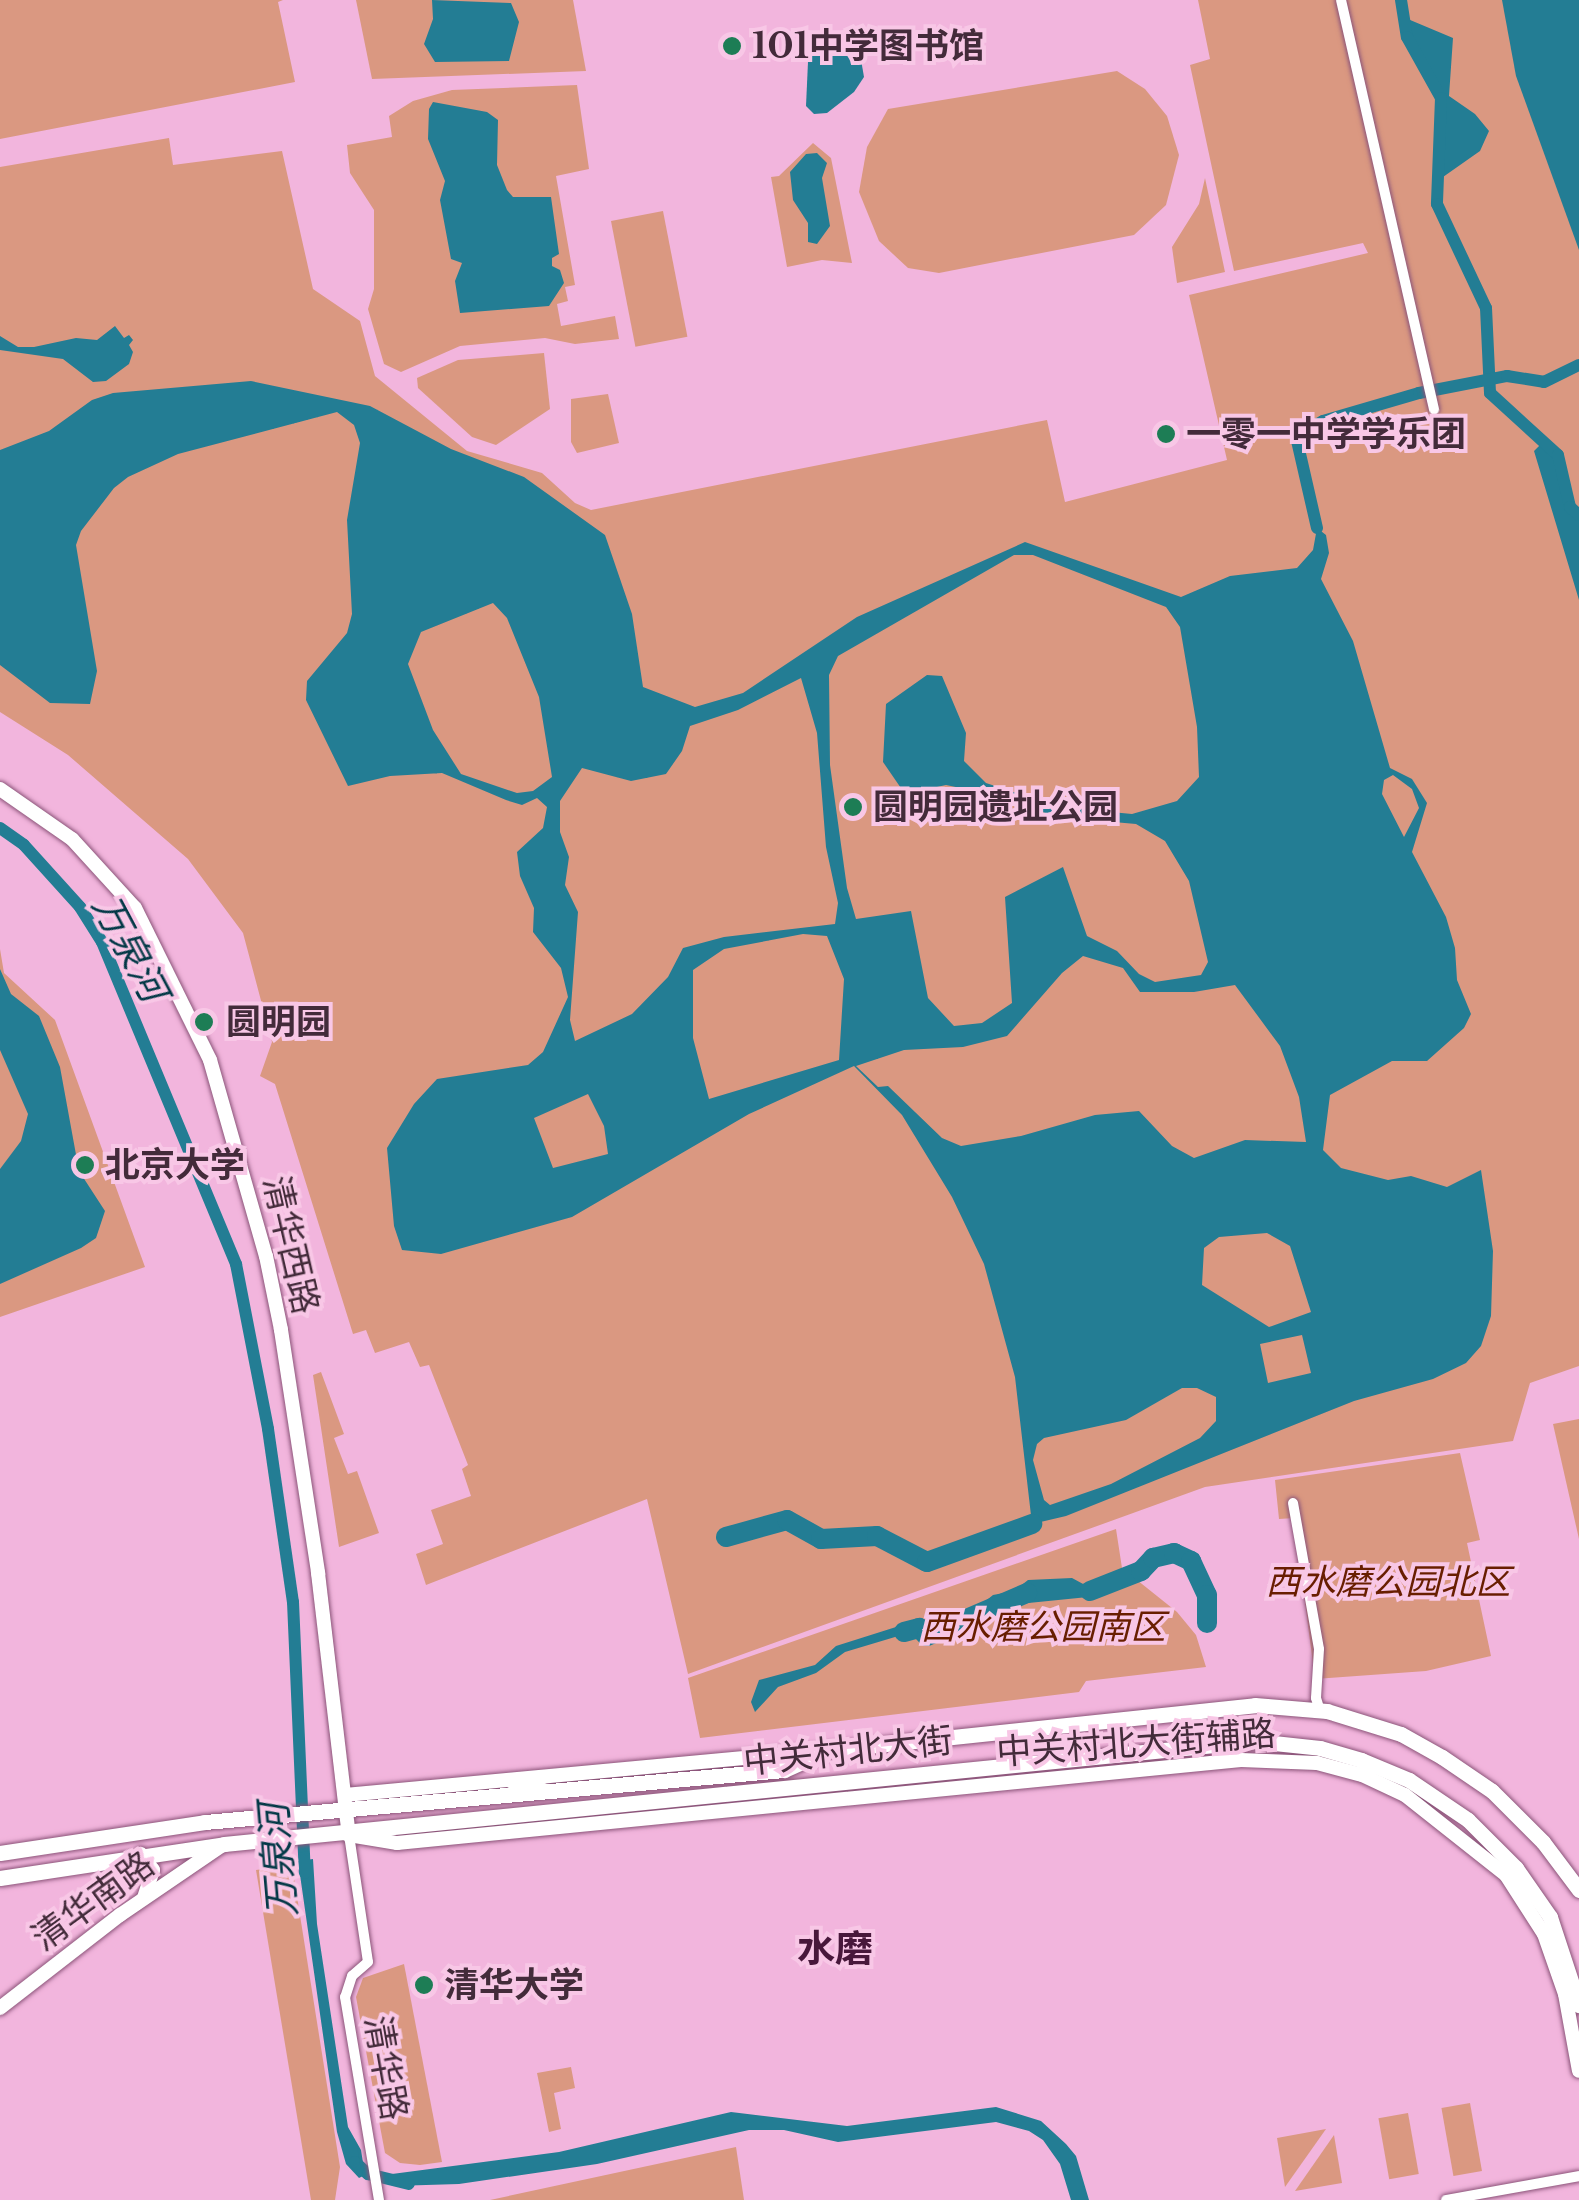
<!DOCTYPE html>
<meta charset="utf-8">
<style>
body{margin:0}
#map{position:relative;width:1579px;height:2200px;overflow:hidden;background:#f2b5dd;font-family:"Libre Baskerville","Noto Sans SC",serif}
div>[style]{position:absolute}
.green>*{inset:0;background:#da9881;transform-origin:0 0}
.water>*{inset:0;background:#237d94}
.canal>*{height:12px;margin:-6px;padding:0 6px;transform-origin:6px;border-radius:6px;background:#237d94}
.river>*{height:20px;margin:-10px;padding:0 10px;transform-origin:10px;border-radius:10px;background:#237d94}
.roads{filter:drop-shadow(0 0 2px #8b5479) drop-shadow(0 0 2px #8b5479)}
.street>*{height:10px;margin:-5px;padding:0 5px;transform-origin:5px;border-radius:5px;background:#fff}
.secondary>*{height:14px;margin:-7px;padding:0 7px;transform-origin:7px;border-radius:7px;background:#fff}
.primary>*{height:15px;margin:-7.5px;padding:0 7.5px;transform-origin:7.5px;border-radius:7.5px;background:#fff}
.dots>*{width:28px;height:28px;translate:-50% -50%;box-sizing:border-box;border:5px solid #f8c7e6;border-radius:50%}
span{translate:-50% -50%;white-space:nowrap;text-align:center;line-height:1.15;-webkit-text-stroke:8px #f8c7e6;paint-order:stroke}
.poi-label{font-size:35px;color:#432b3a;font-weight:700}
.left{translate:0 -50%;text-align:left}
.street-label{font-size:35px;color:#432b3a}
.park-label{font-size:35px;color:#681e00;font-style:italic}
.water-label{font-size:38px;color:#023846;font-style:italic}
.neighbourhood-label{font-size:38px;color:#48183b;font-weight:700}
</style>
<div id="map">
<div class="green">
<i style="clip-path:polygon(0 0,283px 0,278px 2px,295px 82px,0 139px)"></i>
<i style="clip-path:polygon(356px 0,573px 0,586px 71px,372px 79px)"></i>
<i style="clip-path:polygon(1198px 0,1579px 0,1579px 1366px,1530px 1383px,1513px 1441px,1205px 1487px,688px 1674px,647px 1499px,426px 1585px,416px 1554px,443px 1544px,431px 1510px,471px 1496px,462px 1469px,468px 1465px,429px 1365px,420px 1367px,409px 1342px,375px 1353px,366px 1330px,353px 1334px,275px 1084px,260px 1076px,272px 1042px,243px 933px,188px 859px,68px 755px,0 712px,0 167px,169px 138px,173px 165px,282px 151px,313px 289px,360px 321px,375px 376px,467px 451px,542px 473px,575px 503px,591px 510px,1047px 420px,1065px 502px,1227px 460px,1189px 295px,1368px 253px,1363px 243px,1234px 271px,1190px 65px,1210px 59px)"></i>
<i style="clip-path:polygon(1117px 71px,1145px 89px,1167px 116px,1179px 155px,1166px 205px,1134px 235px,939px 273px,908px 268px,879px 241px,859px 192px,867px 147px,888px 109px)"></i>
<i style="clip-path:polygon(577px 85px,589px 169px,556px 176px,575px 285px,565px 287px,568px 301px,557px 304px,561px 326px,615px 316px,619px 339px,575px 344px,545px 338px,460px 346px,401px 372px,384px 364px,368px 309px,374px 289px,374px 210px,350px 173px,347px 145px,392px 137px,389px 116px,413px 101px,452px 90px)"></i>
<i style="clip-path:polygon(813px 143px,831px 158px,852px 263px,822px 260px,787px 267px,771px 177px,779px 176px)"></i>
<i style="clip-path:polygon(1205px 178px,1225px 272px,1177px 283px,1172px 247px,1199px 204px)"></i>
<i style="left:663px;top:211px;width:128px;height:53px;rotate:79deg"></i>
<i style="clip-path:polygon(544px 353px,550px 409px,496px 445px,472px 437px,418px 388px,417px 378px,458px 360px)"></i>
<i style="clip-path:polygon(608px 394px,619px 443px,577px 453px,571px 442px,571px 399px)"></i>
<i style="clip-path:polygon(0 949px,4px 973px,55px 1020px,145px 1267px,0 1317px)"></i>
<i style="clip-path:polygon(321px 1372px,344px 1434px,334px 1438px,348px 1474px,357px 1471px,379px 1533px,339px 1547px,313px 1375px)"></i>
<i style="clip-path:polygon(1579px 1419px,1579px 1539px,1553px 1424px)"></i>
<i style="clip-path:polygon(1460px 1453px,1480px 1540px,1467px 1543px,1491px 1656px,1426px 1671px,1315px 1679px,1294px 1518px,1279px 1519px,1275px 1480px)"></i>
<i style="clip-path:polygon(1116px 1529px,1122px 1568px,1177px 1612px,1196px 1635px,1206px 1667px,1086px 1681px,1079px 1692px,700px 1738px,688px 1678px)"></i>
<i style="clip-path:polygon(292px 1865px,340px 2167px,335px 2200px,311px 2200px,256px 1870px)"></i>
<i style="clip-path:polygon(404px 1964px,442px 2162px,420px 2165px,400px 2163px,385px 2153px,356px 1997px,363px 1978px)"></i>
<i style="clip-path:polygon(571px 2067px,575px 2088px,554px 2093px,561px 2129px,549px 2132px,537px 2073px)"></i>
<i style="left:1470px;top:2103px;width:69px;height:29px;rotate:80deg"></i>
<i style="left:1408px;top:2113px;width:62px;height:30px;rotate:80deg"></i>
<i style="clip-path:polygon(1326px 2129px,1285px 2187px,1277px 2138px)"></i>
<i style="clip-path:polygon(1334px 2135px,1342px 2183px,1295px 2191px)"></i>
<i style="clip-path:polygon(736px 2147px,744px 2200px,490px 2200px)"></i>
</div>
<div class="water">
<i style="clip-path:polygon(432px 0,511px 3px,519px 22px,509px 61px,435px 62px,424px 44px,433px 19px)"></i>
<i style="clip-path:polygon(1502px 0,1579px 0,1579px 250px,1516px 76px)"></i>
<i style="clip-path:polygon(1403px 17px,1453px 38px,1449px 96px,1475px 114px,1489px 131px,1480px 151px,1443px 177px,1438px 177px,1441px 98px,1407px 37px)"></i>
<i style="clip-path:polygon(833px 38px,859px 48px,864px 77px,854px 92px,827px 113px,814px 114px,806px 106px,808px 62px,822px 41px)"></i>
<i style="clip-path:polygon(433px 102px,487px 112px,498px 120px,497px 165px,507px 190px,513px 197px,551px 197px,559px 254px,552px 258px,552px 266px,560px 270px,564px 283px,549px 306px,460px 313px,455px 281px,462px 263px,451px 259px,440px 200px,445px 181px,428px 139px,429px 109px)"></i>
<i style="clip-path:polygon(817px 153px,827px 163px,822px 178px,830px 226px,817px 244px,808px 242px,808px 223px,793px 200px,790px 172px,806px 154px)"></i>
<i style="clip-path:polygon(115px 326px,124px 338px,129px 335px,133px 340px,129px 345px,133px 352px,129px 364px,106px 381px,93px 382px,63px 359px,0 350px,0 336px,18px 347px,34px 347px,76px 338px,97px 340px)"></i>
<i style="clip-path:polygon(evenodd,251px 381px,370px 406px,451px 449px,524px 477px,605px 535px,632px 614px,643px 687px,695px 707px,743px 693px,857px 617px,1025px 542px,1181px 597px,1230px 576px,1297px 568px,1313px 550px,1317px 528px,1326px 535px,1329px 553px,1321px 579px,1353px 641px,1390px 768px,1412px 779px,1427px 803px,1412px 852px,1446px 917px,1455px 948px,1457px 980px,1471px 1014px,1464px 1028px,1427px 1061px,1392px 1061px,1330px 1095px,1323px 1150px,1341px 1168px,1388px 1180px,1411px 1176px,1447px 1187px,1481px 1170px,1493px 1251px,1491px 1316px,1481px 1346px,1466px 1363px,1433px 1379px,1354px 1401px,1066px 1516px,1032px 1524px,1015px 1377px,984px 1264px,952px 1197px,902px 1115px,854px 1066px,749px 1114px,572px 1217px,441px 1254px,402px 1250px,394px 1226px,387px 1148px,414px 1104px,437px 1079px,528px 1065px,543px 1052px,568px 997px,561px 968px,533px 932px,534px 908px,520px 876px,517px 852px,543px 828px,547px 807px,537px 798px,522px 805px,506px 800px,442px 773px,390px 776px,348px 786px,306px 700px,307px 681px,347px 633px,352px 614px,347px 520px,360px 443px,354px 425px,337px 412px,178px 454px,128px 477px,114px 488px,81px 531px,76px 545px,97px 671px,90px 704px,50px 703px,0 665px,0 450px,49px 431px,92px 400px,113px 393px,251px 381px,1014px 555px,1033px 555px,1166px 607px,1180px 627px,1197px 727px,1199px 777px,1177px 801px,1132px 814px,1059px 807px,986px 783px,964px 761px,966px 733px,942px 676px,927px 675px,886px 704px,883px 762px,905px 794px,946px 785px,990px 794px,1057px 817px,1136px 824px,1165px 841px,1189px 881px,1208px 962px,1201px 975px,1155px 982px,1139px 974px,1117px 951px,1087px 936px,1063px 867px,1005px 897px,1012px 1003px,982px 1023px,954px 1026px,928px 998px,911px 911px,856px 919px,847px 888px,830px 765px,829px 675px,838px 656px,1014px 555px,251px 381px,493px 603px,507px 618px,539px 697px,552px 777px,533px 791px,517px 793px,461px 774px,433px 730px,408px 664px,421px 632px,493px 603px,251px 381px,801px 678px,817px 733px,826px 847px,838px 903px,835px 924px,724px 937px,683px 948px,668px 977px,632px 1014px,575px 1041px,570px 1020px,578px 912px,565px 885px,569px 857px,560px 832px,560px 801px,582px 768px,631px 781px,666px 774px,682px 751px,690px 726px,738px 710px,801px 678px,251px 381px,1393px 775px,1412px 789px,1419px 808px,1404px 837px,1382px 794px,1384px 780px,1393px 775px,251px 381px,803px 934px,827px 936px,844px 979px,839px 1060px,709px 1099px,693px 1038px,693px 970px,724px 949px,803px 934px,251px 381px,1083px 956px,1123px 968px,1140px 992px,1194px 992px,1235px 985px,1280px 1046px,1299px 1097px,1306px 1142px,1245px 1140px,1194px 1158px,1172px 1146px,1139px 1111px,1095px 1115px,1021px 1136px,961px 1146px,942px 1138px,888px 1086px,878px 1087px,856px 1066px,904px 1050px,963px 1047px,1007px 1036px,1062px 973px,1083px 956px,251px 381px,588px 1094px,604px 1126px,608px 1154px,553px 1168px,534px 1118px,588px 1094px,251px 381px,1267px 1233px,1290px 1246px,1311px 1312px,1269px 1327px,1202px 1285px,1204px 1248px,1219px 1237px,1267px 1233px,251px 381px,1302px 1335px,1311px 1373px,1268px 1383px,1260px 1344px,1302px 1335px,251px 381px,1182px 1388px,1197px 1388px,1216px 1397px,1216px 1421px,1200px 1438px,1111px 1484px,1050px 1505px,1044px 1500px,1033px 1460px,1037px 1444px,1044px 1438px,1126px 1420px,1182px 1388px)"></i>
<i style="clip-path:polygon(1543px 442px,1558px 455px,1570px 507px,1579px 515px,1579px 600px,1534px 451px)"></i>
<i style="clip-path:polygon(0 969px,11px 994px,39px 1016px,60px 1067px,79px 1171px,105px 1211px,96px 1238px,81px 1248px,0 1284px,0 1169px,21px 1141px,28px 1114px,0 1050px)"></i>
<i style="clip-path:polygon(1072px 1578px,1085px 1585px,1113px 1579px,1117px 1584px,1088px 1597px,999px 1606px,988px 1616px,924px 1637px,915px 1631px,845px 1652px,816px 1673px,778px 1687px,755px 1712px,751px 1702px,759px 1680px,815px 1665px,836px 1646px,915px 1621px,931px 1627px,967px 1616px,993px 1595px,1014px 1591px,1028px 1580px)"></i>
<i style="clip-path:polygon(313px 1859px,317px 1924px,348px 2127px,361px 2150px,365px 2175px,359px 2178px,346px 2164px,337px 2132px,298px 1861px)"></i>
<i style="clip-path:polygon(996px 2107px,1041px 2121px,1066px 2144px,1076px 2156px,1089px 2200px,1071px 2200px,1060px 2164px,1043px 2140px,1029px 2131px,996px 2122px,838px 2142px,784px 2130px,749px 2130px,597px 2164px,459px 2184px,393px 2186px,392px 2174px,559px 2152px,731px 2112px,847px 2126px)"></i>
</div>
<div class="canal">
<i style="left:1401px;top:0;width:37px;rotate:81deg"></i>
<i style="left:1407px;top:37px;width:70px;rotate:60.9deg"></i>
<i style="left:1441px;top:98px;width:106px;rotate:92.2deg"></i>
<i style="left:1437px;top:204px;width:115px;rotate:64.8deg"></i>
<i style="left:1486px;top:308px;width:85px;rotate:87.3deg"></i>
<i style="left:1490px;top:393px;width:92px;rotate:42.4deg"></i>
<i style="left:1558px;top:455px;width:53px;rotate:77deg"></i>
<i style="left:1570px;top:507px;width:12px;rotate:42deg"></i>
<i style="left:1317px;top:528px;width:94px;rotate:-102.9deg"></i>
<i style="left:1296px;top:436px;width:31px;rotate:-29deg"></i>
<i style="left:1323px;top:421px;width:100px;rotate:-16.3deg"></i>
<i style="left:1419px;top:393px;width:90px;rotate:-10.9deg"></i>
<i style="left:1507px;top:376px;width:37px;rotate:9deg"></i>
<i style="left:1544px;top:382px;width:39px;rotate:-26deg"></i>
<i style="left:0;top:828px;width:29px;rotate:35deg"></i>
<i style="left:24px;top:845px;width:84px;rotate:47.9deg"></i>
<i style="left:80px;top:907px;width:41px;rotate:57.8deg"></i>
<i style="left:102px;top:942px;width:349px;rotate:67.4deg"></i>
<i style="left:236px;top:1264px;width:168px;rotate:79deg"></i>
<i style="left:268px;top:1429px;width:175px;rotate:81.8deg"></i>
<i style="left:293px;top:1602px;width:271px;rotate:87.5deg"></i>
<i style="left:355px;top:2162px;width:18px;rotate:43deg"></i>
<i style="left:368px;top:2174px;width:42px;rotate:13.7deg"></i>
</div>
<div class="river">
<i style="left:726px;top:1537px;width:63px;rotate:-15.6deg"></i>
<i style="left:787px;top:1520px;width:39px;rotate:29deg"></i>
<i style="left:821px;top:1539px;width:56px;rotate:-3.1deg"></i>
<i style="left:877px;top:1536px;width:56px;rotate:27.5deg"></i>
<i style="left:927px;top:1562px;width:112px;rotate:-19.9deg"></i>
<i style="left:1090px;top:1591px;width:55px;rotate:-21.4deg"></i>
<i style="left:1141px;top:1571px;width:18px;rotate:-47deg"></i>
<i style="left:1153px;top:1558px;width:22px;rotate:-13deg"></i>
<i style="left:1174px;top:1553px;width:19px;rotate:25deg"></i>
<i style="left:1191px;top:1561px;width:38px;rotate:65deg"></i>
<i style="left:1207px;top:1595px;width:28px;rotate:90deg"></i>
<i style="left:904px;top:1632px;width:16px;rotate:-15deg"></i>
<i style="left:919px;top:1628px;width:11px;rotate:45deg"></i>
<i style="left:927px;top:1636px;width:109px;rotate:-23.3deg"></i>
</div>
<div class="roads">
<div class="street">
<i style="left:1341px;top:0;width:420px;rotate:77.2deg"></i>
<i style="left:1293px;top:1503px;width:148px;rotate:79.9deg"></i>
<i style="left:1319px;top:1649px;width:49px;rotate:93.5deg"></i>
<i style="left:1316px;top:1698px;width:14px;rotate:73deg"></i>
<i style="left:349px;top:1835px;width:128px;rotate:81.5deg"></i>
<i style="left:368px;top:1962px;width:21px;rotate:139deg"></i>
<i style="left:352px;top:1976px;width:22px;rotate:108deg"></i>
<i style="left:345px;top:1997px;width:206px;rotate:80.5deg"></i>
<i style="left:1446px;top:2200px;width:135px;rotate:-10.2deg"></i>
</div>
<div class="secondary">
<i style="left:0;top:789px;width:88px;rotate:34.8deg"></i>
<i style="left:72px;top:839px;width:93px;rotate:47.6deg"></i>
<i style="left:135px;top:908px;width:169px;rotate:63.7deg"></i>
<i style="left:210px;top:1060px;width:204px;rotate:74.1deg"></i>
<i style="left:266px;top:1256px;width:76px;rotate:78.5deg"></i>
<i style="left:281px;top:1330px;width:246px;rotate:81.3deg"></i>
<i style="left:318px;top:1573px;width:264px;rotate:83.3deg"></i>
<i style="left:349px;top:1835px;width:49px;rotate:9.5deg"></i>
<i style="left:397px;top:1843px;width:848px;rotate:-5.62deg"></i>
<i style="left:1241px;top:1760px;width:76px;rotate:2.3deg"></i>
<i style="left:1317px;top:1763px;width:47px;rotate:14.9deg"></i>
<i style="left:1362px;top:1775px;width:47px;rotate:24.9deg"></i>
<i style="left:1405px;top:1795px;width:129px;rotate:38.4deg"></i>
<i style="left:1506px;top:1875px;width:70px;rotate:57.2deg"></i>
<i style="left:1544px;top:1934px;width:64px;rotate:70.7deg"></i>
<i style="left:1565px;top:1994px;width:78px;rotate:79.7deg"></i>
<i style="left:345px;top:1795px;width:479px;rotate:-5.3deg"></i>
<i style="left:141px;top:1854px;width:20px;rotate:53deg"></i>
<i style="left:153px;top:1870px;width:28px;rotate:108deg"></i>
<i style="left:0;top:2008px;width:152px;rotate:-37.8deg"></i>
<i style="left:120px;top:1915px;width:122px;rotate:-34.3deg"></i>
</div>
<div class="primary">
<i style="left:510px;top:1780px;width:34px;rotate:17deg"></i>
<i style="left:0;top:1853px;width:207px;rotate:-8.6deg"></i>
<i style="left:205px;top:1822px;width:581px;rotate:-5.13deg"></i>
<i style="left:784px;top:1770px;width:49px;rotate:-24deg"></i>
<i style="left:829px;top:1750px;width:428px;rotate:-6deg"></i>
<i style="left:1255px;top:1705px;width:72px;rotate:4.8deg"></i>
<i style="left:1327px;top:1711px;width:77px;rotate:17.3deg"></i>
<i style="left:1401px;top:1734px;width:47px;rotate:29.3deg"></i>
<i style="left:1442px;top:1757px;width:60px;rotate:34.2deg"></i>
<i style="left:1492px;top:1791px;width:72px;rotate:45deg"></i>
<i style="left:1543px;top:1842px;width:60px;rotate:53.1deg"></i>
<i style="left:0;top:1878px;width:227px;rotate:-8.6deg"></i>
<i style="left:224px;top:1844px;width:1036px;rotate:-5.71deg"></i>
<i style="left:1255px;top:1741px;width:65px;rotate:6.1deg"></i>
<i style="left:1320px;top:1748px;width:43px;rotate:16.3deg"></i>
<i style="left:1361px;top:1760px;width:52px;rotate:22.6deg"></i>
<i style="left:1409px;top:1780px;width:71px;rotate:34.1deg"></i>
<i style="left:1468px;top:1820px;width:68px;rotate:45deg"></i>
<i style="left:1516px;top:1868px;width:60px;rotate:55.2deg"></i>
<i style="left:1550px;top:1917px;width:93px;rotate:71.8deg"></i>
</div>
</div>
<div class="dots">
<i style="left:732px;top:46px;background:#1d7d55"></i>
<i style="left:1166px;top:434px;background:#1d7d55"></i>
<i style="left:853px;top:807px;background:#1d7d55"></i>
<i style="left:204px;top:1022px;background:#1d7d55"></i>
<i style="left:85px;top:1165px;background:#1d7d55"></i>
<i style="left:424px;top:1985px;background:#1d7d55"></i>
</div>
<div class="poi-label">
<span class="left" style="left:752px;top:46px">101中学图书馆</span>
<span class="left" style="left:1186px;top:434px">一零一中学学乐团</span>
<span class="left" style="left:873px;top:807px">圆明园遗址公园</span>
<span class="left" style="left:226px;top:1022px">圆明园</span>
<span class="left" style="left:105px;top:1165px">北京大学</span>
<span class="left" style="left:444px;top:1985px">清华大学</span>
</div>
<div class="street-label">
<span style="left:291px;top:1245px;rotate:77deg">清华西路</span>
<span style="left:1136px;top:1743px;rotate:-4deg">中关村北大街辅路</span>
<span style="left:848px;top:1751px;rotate:-6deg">中关村北大街</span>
<span style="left:93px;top:1901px;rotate:-36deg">清华南路</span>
<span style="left:386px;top:2068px;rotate:80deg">清华路</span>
</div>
<div class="park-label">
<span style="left:1388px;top:1582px">西水磨公园北区</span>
<span style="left:1043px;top:1627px">西水磨公园南区</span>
</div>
<div class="water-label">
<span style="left:130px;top:948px;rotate:62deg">万泉河</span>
<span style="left:278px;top:1860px;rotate:-95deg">万泉河</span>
</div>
<div class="neighbourhood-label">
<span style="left:835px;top:1949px">水磨</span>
</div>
</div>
